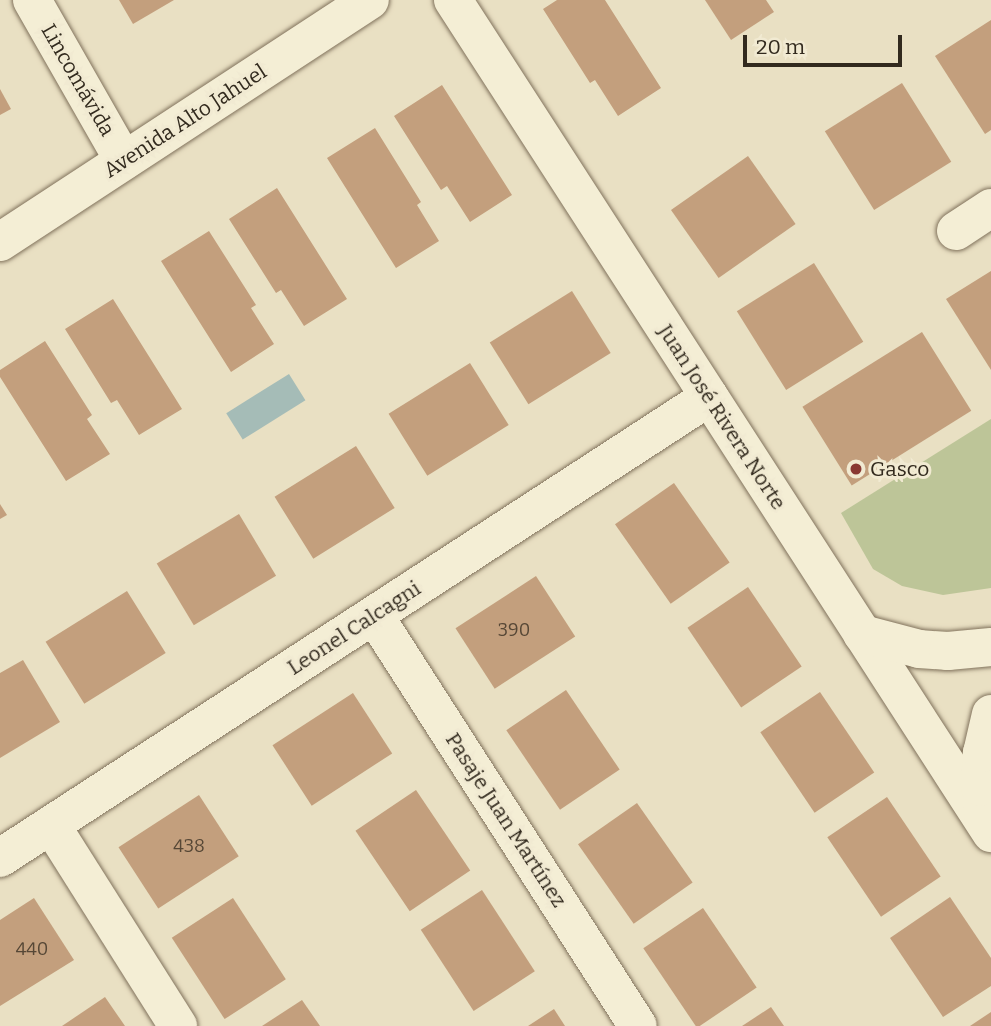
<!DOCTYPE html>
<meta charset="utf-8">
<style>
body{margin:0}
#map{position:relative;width:991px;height:1026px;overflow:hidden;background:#e9e0c3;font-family:Bitter,serif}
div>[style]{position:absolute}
.green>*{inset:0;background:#bdc598}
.water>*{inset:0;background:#a5bcb7;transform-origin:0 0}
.building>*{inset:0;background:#c39f7d;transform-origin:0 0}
.roads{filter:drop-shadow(0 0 2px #81725c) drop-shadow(0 0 2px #81725c)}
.minor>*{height:38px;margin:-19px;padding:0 19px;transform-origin:19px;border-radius:19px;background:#f4eed5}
.tertiary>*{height:38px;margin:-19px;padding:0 19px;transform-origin:19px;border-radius:19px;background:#f4eed5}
.dots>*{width:19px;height:19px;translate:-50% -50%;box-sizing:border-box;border:4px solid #f1ead2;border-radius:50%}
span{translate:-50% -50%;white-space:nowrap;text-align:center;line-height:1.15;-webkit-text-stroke:6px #f1ead2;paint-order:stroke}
.number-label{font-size:18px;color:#564736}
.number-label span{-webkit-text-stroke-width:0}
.street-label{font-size:21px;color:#322a1e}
.poi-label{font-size:21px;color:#322a1e}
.left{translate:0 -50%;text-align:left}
.scale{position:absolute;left:743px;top:35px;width:159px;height:32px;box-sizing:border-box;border:4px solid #322a1e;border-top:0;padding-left:9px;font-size:21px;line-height:24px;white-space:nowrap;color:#322a1e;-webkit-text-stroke:5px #f1ead2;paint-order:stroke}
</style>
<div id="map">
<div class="green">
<i style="clip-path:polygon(991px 419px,991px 588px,943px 595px,902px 586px,873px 569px,841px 513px)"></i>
</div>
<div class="water">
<i style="left:289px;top:374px;width:31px;height:74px;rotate:58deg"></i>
</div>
<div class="building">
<i style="clip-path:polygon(119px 0,174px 0,133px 24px)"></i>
<i style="clip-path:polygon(557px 0,605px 0,661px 88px,618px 116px,595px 80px,590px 83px,543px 9px)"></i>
<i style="clip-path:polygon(705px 0,766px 0,774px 12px,731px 40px)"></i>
<i style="clip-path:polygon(991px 20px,991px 130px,985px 134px,935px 56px)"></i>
<i style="left:902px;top:83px;width:93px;height:91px;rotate:58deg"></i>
<i style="clip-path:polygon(442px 85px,512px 195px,470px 222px,447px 186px,441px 190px,394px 116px)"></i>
<i style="clip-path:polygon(0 89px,11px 109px,0 115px)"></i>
<i style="clip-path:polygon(375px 128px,421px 202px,417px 205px,439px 241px,396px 268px,327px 158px)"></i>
<i style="left:748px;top:156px;width:83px;height:94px;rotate:55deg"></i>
<i style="clip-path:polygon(277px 188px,347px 299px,304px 326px,281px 290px,276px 293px,229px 219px)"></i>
<i style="clip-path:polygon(209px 231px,256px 305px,251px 308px,274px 344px,231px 372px,161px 261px)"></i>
<i style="left:814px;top:263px;width:93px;height:91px;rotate:58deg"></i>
<i style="clip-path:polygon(991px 271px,991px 370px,946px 299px)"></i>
<i style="left:572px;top:291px;width:73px;height:97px;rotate:58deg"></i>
<i style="clip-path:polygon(113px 299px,182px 409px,139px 435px,117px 400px,111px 403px,65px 329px)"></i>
<i style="left:922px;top:332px;width:93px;height:141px;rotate:58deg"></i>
<i style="clip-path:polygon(45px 341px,92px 415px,87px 419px,110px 454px,66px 481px,0 377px,0 370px)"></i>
<i style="left:470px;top:363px;width:73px;height:96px;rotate:58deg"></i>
<i style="left:356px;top:446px;width:73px;height:96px;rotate:58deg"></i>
<i style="left:674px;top:483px;width:97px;height:72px;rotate:55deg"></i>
<i style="clip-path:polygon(0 504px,7px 515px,0 519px)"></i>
<i style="left:239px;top:514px;width:72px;height:96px;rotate:59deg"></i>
<i style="left:536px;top:576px;width:72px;height:96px;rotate:57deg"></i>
<i style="left:748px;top:587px;width:96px;height:73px;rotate:56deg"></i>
<i style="left:127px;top:591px;width:73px;height:96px;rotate:58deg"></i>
<i style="clip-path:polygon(23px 660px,60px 722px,0 758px,0 673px)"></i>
<i style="left:566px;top:690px;width:96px;height:72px;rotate:56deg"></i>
<i style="left:820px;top:692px;width:97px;height:72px;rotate:56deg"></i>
<i style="left:353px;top:693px;width:72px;height:96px;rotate:57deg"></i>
<i style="left:416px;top:790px;width:97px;height:73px;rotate:56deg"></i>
<i style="left:199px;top:795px;width:73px;height:96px;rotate:57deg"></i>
<i style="left:887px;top:797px;width:96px;height:72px;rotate:56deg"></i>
<i style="left:637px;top:803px;width:97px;height:72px;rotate:55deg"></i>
<i style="left:482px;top:890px;width:97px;height:73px;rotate:57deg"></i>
<i style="clip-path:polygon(950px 897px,991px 958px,991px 986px,943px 1017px,890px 938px)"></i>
<i style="clip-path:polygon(34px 898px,74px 960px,0 1006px,0 920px)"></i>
<i style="left:233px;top:898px;width:97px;height:73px;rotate:57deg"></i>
<i style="left:703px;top:908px;width:96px;height:72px;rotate:56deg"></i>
<i style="clip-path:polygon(105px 997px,125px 1026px,62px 1026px)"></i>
<i style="clip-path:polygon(302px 1000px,320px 1026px,262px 1026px)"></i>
<i style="clip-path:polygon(771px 1007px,784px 1026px,742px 1026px)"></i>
<i style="clip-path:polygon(554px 1009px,565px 1026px,528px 1026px)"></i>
<i style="clip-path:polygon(991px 1012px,991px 1026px,970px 1026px)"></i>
</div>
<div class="roads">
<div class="minor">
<i style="left:32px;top:0;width:185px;rotate:60.3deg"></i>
<i style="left:453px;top:0;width:992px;rotate:57.14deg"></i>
<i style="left:956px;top:231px;width:42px;rotate:-33.3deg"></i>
<i style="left:374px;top:615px;width:488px;rotate:57.3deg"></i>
<i style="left:862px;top:634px;width:59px;rotate:14.7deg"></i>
<i style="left:919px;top:649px;width:29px;rotate:4deg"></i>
<i style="left:948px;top:651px;width:43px;rotate:-5.3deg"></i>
<i style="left:984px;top:819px;width:32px;rotate:-97deg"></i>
<i style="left:980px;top:787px;width:34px;rotate:-87deg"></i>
<i style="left:982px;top:753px;width:40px;rotate:-77deg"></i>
<i style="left:51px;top:825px;width:238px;rotate:57.7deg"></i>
<i style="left:0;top:858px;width:846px;rotate:-33.03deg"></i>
</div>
<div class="tertiary">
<i style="left:0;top:242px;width:442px;rotate:-33.2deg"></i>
</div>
</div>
<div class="dots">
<i style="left:856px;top:469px;background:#893933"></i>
</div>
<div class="number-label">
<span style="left:514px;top:630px">390</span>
<span style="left:189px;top:846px">438</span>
<span style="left:32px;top:949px">440</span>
</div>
<div class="street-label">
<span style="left:78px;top:80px;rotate:60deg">Lincomávida</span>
<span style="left:185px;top:121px;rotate:-33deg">Avenida Alto Jahuel</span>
<span style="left:722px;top:417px;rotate:57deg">Juan José Rivera Norte</span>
<span style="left:354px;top:628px;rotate:-33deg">Leonel Calcagni</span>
<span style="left:506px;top:820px;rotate:57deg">Pasaje Juan Martínez</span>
</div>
<div class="poi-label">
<span class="left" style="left:870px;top:469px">Gasco</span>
</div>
<div class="scale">20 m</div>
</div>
